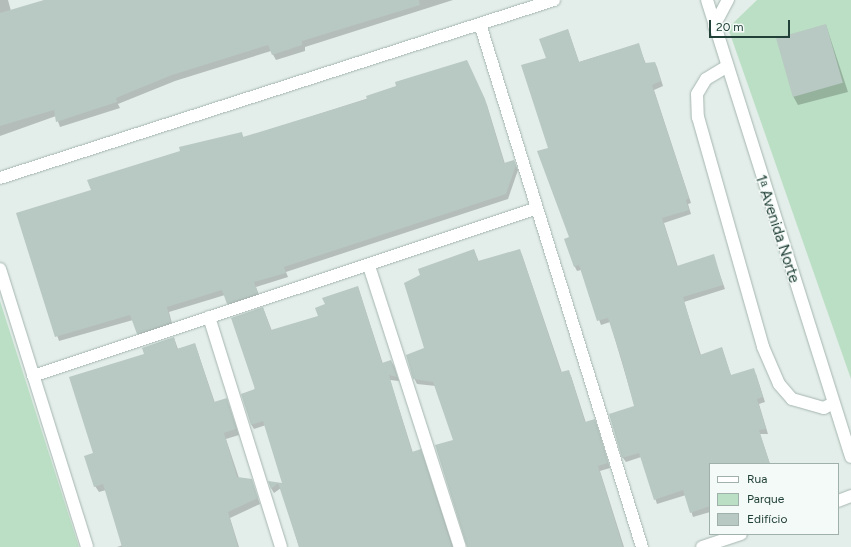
<!DOCTYPE html>
<meta charset="utf-8">
<style>
body{margin:0}
#map{position:relative;width:851px;height:547px;overflow:hidden;background:#e3ede9;font-family:Figtree,sans-serif}
div>[style]{position:absolute}
.green>*{inset:0;background:#bbdfc5}
.shadow>*{inset:0;background:#0003}
.building>*{inset:0;background:#b8c8c2;transform-origin:0 0}
.roads{filter:drop-shadow(0 0 1px #a5b6b0) drop-shadow(0 0 1px #a5b6b0)}
.minor>*{height:12px;margin:-6px;padding:0 6px;transform-origin:6px;border-radius:6px;background:#fff}
.tertiary>*{height:12px;margin:-6px;padding:0 6px;transform-origin:6px;border-radius:6px;background:#fff}
.secondary>*{height:12px;margin:-6px;padding:0 6px;transform-origin:6px;border-radius:6px;background:#fff}
span{translate:-50% -50%;white-space:nowrap;text-align:center;line-height:1.15;-webkit-text-stroke:3px #f4faf7;paint-order:stroke}
.street-label{font-size:15px;color:#214038}
.legend{position:absolute;left:709px;top:463px;width:130px;height:72px;box-sizing:border-box;background:#f4faf7;border:1px solid #a0b0ab;margin:0;padding:5px 7px;list-style:none;font-size:12px;color:#214038}
.legend li{display:flex;align-items:center;gap:8px;height:20px}
.legend b{width:20px;border:1px solid #a0b0ab}
.scale{position:absolute;left:709px;top:20px;width:81px;height:18px;box-sizing:border-box;border:2px solid #214038;border-top:0;padding-left:5px;font-size:12px;line-height:14px;white-space:nowrap;color:#214038;-webkit-text-stroke:3px #f4faf7;paint-order:stroke}
</style>
<div id="map">
<div class="green">
<i style="clip-path:polygon(757px 0,851px 0,851px 379px,728px 28px)"></i>
<i style="clip-path:polygon(0 301px,79px 547px,0 547px)"></i>
</div>
<div class="shadow">
<i style="clip-path:polygon(0 0,8px 0,11px 11px,48px 0,453px 0,305px 47px,305px 51px,276px 60px,271px 51px,175px 81px,118px 104px,120px 108px,60px 127px,56px 116px,0 136px)"></i>
<i style="clip-path:polygon(826px 25px,848px 92px,798px 105px,793px 96px)"></i>
<i style="clip-path:polygon(568px 30px,579px 62px,638px 44px,646px 64px,655px 63px,657px 67px,663px 86px,654px 90px,691px 203px,688px 204px,691px 214px,664px 223px,678px 267px,713px 255px,725px 289px,684px 302px,701px 355px,722px 348px,731px 376px,756px 374px,765px 402px,759px 404px,768px 434px,760px 434px,770px 464px,710px 464px,710px 512px,693px 517px,686px 495px,657px 504px,641px 457px,626px 462px,623px 458px,610px 415px,635px 407px,610px 322px,601px 325px,581px 270px,577px 271px,575px 267px,566px 239px,570px 238px,549px 148px,547px 58px)"></i>
<i style="clip-path:polygon(469px 66px,487px 105px,505px 164px,514px 161px,518px 170px,508px 199px,286px 272px,288px 277px,256px 287px,260px 298px,230px 308px,225px 295px,169px 312px,173px 327px,140px 338px,133px 320px,59px 341px,17px 214px,92px 191px,241px 133px,244px 138px)"></i>
<i style="clip-path:polygon(474px 250px,479px 262px,519px 250px,522px 255px,562px 373px,568px 371px,571px 376px,586px 423px,594px 420px,597px 425px,610px 468px,600px 471px,624px 547px,468px 547px,454px 441px,436px 386px,417px 384px,414px 378px)"></i>
<i style="clip-path:polygon(358px 287px,383px 364px,391px 361px,394px 366px,399px 381px,390px 380px,413px 453px,423px 455px,453px 547px,299px 547px,281px 488px,274px 493px,271px 488px,270px 482px,283px 484px,266px 425px,254px 429px,251px 424px,263px 308px,272px 331px,319px 317px,327px 305px)"></i>
<i style="clip-path:polygon(174px 338px,178px 349px,195px 344px,215px 403px,226px 400px,229px 405px,239px 435px,226px 439px,239px 478px,251px 480px,260px 504px,230px 518px,239px 547px,117px 547px,123px 545px,106px 490px,99px 492px,95px 486px,95px 454px,145px 354px)"></i>
</div>
<div class="building">
<i style="clip-path:polygon(44px 0,419px 0,420px 5px,302px 41px,302px 45px,272px 55px,268px 45px,172px 75px,116px 98px,117px 102px,56px 122px,54px 110px,0 126px,0 13px)"></i>
<i style="left:826px;top:24px;width:61px;height:52px;rotate:74deg"></i>
<i style="clip-path:polygon(568px 29px,579px 62px,639px 43px,645px 63px,655px 62px,661px 81px,652px 85px,689px 198px,686px 200px,689px 210px,662px 218px,677px 266px,714px 254px,723px 285px,683px 297px,700px 355px,722px 347px,731px 375px,754px 368px,763px 397px,757px 399px,766px 429px,759px 430px,770px 464px,710px 464px,710px 506px,690px 513px,683px 490px,654px 500px,639px 453px,622px 458px,609px 414px,634px 406px,622px 361px,608px 318px,597px 321px,579px 265px,574px 267px,564px 239px,569px 237px,537px 151px,548px 148px,521px 65px,546px 58px,539px 39px)"></i>
<i style="clip-path:polygon(467px 60px,485px 99px,504px 163px,514px 160px,516px 165px,506px 194px,284px 267px,286px 273px,254px 282px,258px 293px,227px 304px,222px 290px,167px 307px,171px 322px,137px 334px,130px 315px,55px 337px,16px 213px,91px 190px,87px 180px,180px 151px,179px 147px,242px 132px,243px 137px,367px 99px,366px 96px,396px 86px,395px 82px)"></i>
<i style="clip-path:polygon(474px 249px,478px 261px,520px 249px,561px 372px,569px 370px,585px 422px,595px 419px,608px 463px,598px 466px,623px 547px,467px 547px,435px 445px,453px 440px,433px 382px,413px 379px,406px 355px,424px 348px,404px 283px,420px 275px,418px 269px)"></i>
<i style="clip-path:polygon(358px 286px,382px 363px,391px 360px,397px 377px,389px 375px,412px 452px,421px 449px,452px 547px,299px 547px,278px 483px,271px 489px,268px 481px,282px 483px,263px 421px,251px 425px,241px 394px,255px 389px,231px 318px,263px 307px,271px 330px,318px 316px,315px 308px,325px 304px,322px 298px)"></i>
<i style="clip-path:polygon(174px 337px,177px 349px,195px 343px,214px 402px,227px 398px,236px 429px,224px 433px,237px 477px,252px 479px,258px 498px,228px 512px,238px 547px,122px 547px,103px 484px,94px 487px,84px 456px,93px 453px,69px 377px,144px 354px,142px 348px)"></i>
</div>
<div class="roads">
<div class="minor">
<i style="left:480px;top:24px;width:548px;rotate:72.79deg"></i>
<i style="left:726px;top:67px;width:23px;rotate:149deg"></i>
<i style="left:706px;top:79px;width:17px;rotate:121deg"></i>
<i style="left:697px;top:94px;width:23px;rotate:88deg"></i>
<i style="left:698px;top:117px;width:239px;rotate:74.2deg"></i>
<i style="left:763px;top:347px;width:40px;rotate:66.6deg"></i>
<i style="left:779px;top:384px;width:20px;rotate:49deg"></i>
<i style="left:792px;top:399px;width:33px;rotate:16deg"></i>
<i style="left:824px;top:408px;width:10px;rotate:-29deg"></i>
<i style="left:0;top:178px;width:582px;rotate:-17.81deg"></i>
<i style="left:369px;top:266px;width:295px;rotate:72.1deg"></i>
<i style="left:209px;top:317px;width:241px;rotate:72.6deg"></i>
<i style="left:33px;top:376px;width:531px;rotate:-18.43deg"></i>
<i style="left:838px;top:501px;width:14px;rotate:-21deg"></i>
<i style="left:702px;top:547px;width:41px;rotate:-18.4deg"></i>
</div>
<div class="tertiary">
<i style="left:0;top:269px;width:291px;rotate:72.6deg"></i>
</div>
<div class="secondary">
<i style="left:707px;top:0;width:479px;rotate:72.5deg"></i>
<i style="left:714px;top:26px;width:30px;rotate:-62deg"></i>
</div>
</div>
<div class="street-label">
<span style="left:777px;top:229px;rotate:72deg">1ᵃ Avenida Norte</span>
</div>
<ul class="legend">
<li><b style="height:5px;background:#fff"></b>Rua</li>
<li><b style="height:11px;background:#bbdfc5"></b>Parque</li>
<li><b style="height:11px;background:#b8c8c2"></b>Edifício</li>
</ul>
<div class="scale">20 m</div>
</div>
